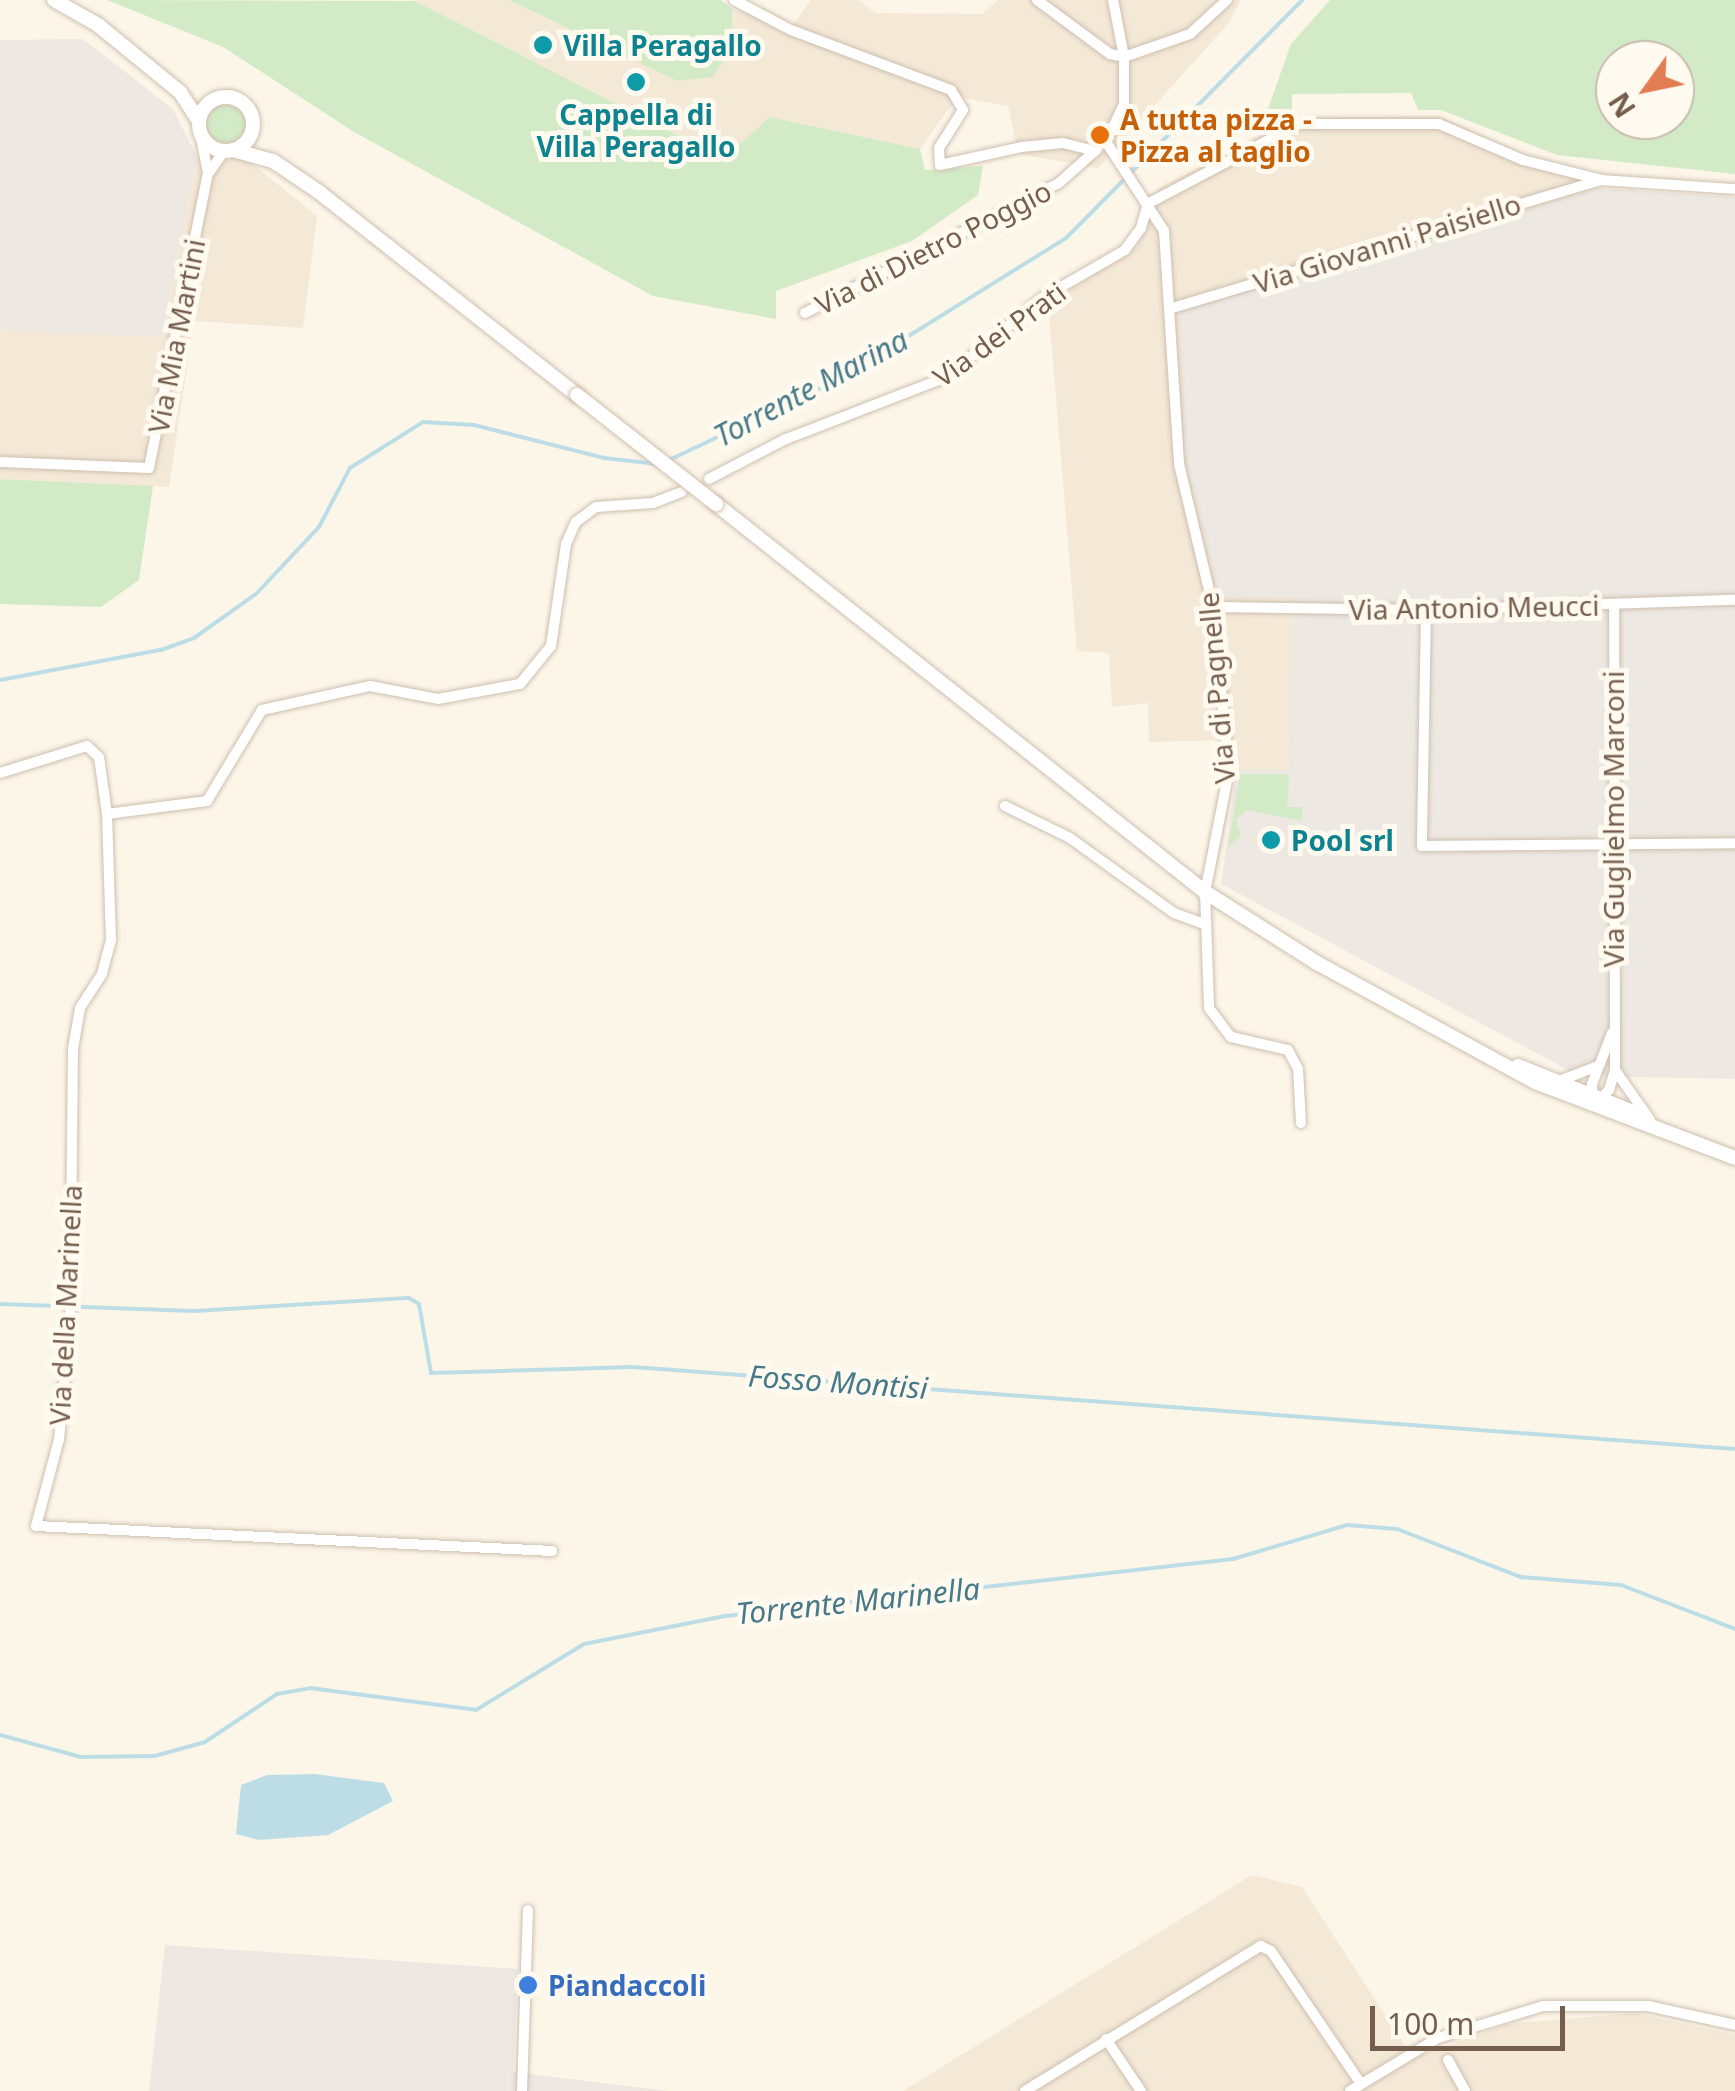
<!DOCTYPE html>
<style>
body{margin:0}
#map{position:relative;width:1735px;height:2091px;overflow:hidden;background:#fcf6e9;font-family:"Noto Sans",sans-serif}
div>[style]{position:absolute}
.residential>*{inset:0;background:#f4e8d7}
.industrial>*{inset:0;background:#ede8e2}
.green>*{inset:0;background:#d3eac7}
.round{border-radius:50%}
.water>*{inset:0;background:#bddde6}
.stream>*{height:4px;margin:-2px;padding:0 2px;transform-origin:2px;border-radius:2px;background:#bddde6}
.roads{filter:drop-shadow(0 0 2px #cebfaf) drop-shadow(0 0 2px #cebfaf)}
.minor>*{height:10px;margin:-5px;padding:0 5px;transform-origin:5px;border-radius:5px;background:#fff}
.secondary>*{height:14px;margin:-7px;padding:0 7px;transform-origin:7px;border-radius:7px;background:#fff}
.secondary>.ring{margin:-7px;padding:0;box-sizing:content-box;background:none;border:14px solid #fff;border-radius:50%}
.bridges{filter:drop-shadow(0 0 2px #d1bfac) drop-shadow(0 0 2px #d1bfac)}
.secondary-bridge>*{height:14px;margin:-7px;padding:0 7px;transform-origin:7px;border-radius:7px;background:#fff}
.dots>*{width:28px;height:28px;translate:-50% -50%;box-sizing:border-box;border:5px solid #fffaf0;border-radius:50%}
span{translate:-50% -50%;white-space:nowrap;text-align:center;line-height:1.15;-webkit-text-stroke:10px #fffaf0;paint-order:stroke}
.culture-label{font-size:28px;color:#0d838f;font-weight:700}
.left{translate:0 -50%;text-align:left}
.food-label{font-size:28px;color:#c56008;font-weight:700}
.street-label{font-size:28px;color:#765e4d}
.shop-label{font-size:28px;color:#366cbe;font-weight:700}
.water-label{font-size:30px;color:#477a89;font-style:italic}
.north{position:absolute;left:1595px;top:40px;width:100px;height:100px;box-sizing:border-box;background:#fffaf0;border:2px solid #c8bcaf;border-radius:50%;rotate:237deg;font-size:28px;font-weight:700;line-height:40px;text-align:center;color:#765e4d}
.north::after{content:'';display:block;margin:auto;width:35px;height:45px;background:#e27c52;clip-path:polygon(50% 0,100% 100%,50% 72%,0 100%)}
.scale{position:absolute;left:1370px;top:2006px;width:195px;height:45px;box-sizing:border-box;border:5px solid #765e4d;border-top:0;padding-left:12px;font-size:30px;line-height:35px;white-space:nowrap;color:#765e4d;-webkit-text-stroke:8px #fffaf0;paint-order:stroke}
</style>
<div id="map">
<div class="residential">
<i style="clip-path:polygon(413px 0,509px 0,677px 81px,732px 46px,732px 9px,791px 27px,811px 0,859px 0,875px 13px,982px 14px,998px 0,1241px 0,1229px 23px,1098px 168px,1018px 154px,1008px 106px,957px 97px,920px 149px,771px 117px,741px 143px,699px 146px)"></i>
<i style="clip-path:polygon(1438px 116px,1600px 188px,1180px 312px,1221px 598px,1293px 596px,1288px 770px,1237px 770px,1230px 740px,1149px 742px,1148px 703px,1112px 707px,1109px 653px,1077px 651px,1048px 303px,1136px 248px,1159px 188px,1294px 118px)"></i>
<i style="clip-path:polygon(240px 154px,317px 216px,303px 328px,194px 321px,169px 487px,0 479px,0 330px,163px 336px,197px 157px,219px 164px)"></i>
<i style="clip-path:polygon(1252px 1875px,1302px 1887px,1413px 2058px,1508px 2024px,1634px 2013px,1735px 2035px,1735px 2091px,903px 2091px)"></i>
</div>
<div class="industrial">
<i style="clip-path:polygon(83px 39px,173px 109px,197px 157px,163px 337px,0 330px,0 40px)"></i>
<i style="clip-path:polygon(1600px 188px,1735px 197px,1735px 1079px,1579px 1076px,1221px 884px,1237px 770px,1288px 770px,1293px 597px,1220px 598px,1184px 455px,1180px 311px)"></i>
<i style="clip-path:polygon(165px 1945px,518px 1969px,513px 2072px,668px 2091px,149px 2091px)"></i>
</div>
<div class="green">
<i style="clip-path:polygon(107px 0,415px 1px,699px 146px,741px 143px,770px 117px,920px 149px,925px 170px,983px 166px,978px 195px,912px 241px,776px 291px,776px 319px,653px 296px,354px 132px,223px 47px)"></i>
<i style="clip-path:polygon(509px 0,721px 0,732px 9px,732px 46px,713px 77px,677px 81px)"></i>
<i style="clip-path:polygon(evenodd,1330px 0,1735px 0,1735px 174px,1557px 155px,1441px 110px,1418px 110px,1411px 93px,1292px 94px,1292px 116px,1259px 134px,1291px 44px,1330px 0,1615px 60px,1675px 60px,1675px 120px,1615px 120px,1615px 60px)"></i>
<i class="round" style="left:205px;top:101px;width:42px;height:42px"></i>
<i style="clip-path:polygon(0 479px,153px 486px,139px 580px,101px 607px,0 604px)"></i>
<i style="clip-path:polygon(1240px 774px,1289px 774px,1287px 807px,1303px 807px,1302px 821px,1247px 810px,1236px 820px,1241px 836px,1228px 847px)"></i>
</div>
<div class="water">
<i style="clip-path:polygon(315px 1774px,384px 1783px,393px 1801px,328px 1835px,259px 1840px,236px 1834px,241px 1785px,267px 1775px)"></i>
</div>
<div class="stream">
<i style="left:667px;top:461px;width:189px;rotate:-25.3deg"></i>
<i style="left:838px;top:380px;width:269px;rotate:-31.9deg"></i>
<i style="left:1066px;top:238px;width:335px;rotate:-45.2deg"></i>
<i style="left:0;top:680px;width:164px;rotate:-10.6deg"></i>
<i style="left:161px;top:650px;width:35px;rotate:-20deg"></i>
<i style="left:194px;top:638px;width:77px;rotate:-35.5deg"></i>
<i style="left:257px;top:593px;width:91px;rotate:-46.8deg"></i>
<i style="left:319px;top:527px;width:67px;rotate:-62.3deg"></i>
<i style="left:350px;top:468px;width:86px;rotate:-32.2deg"></i>
<i style="left:423px;top:422px;width:51px;rotate:3.4deg"></i>
<i style="left:474px;top:425px;width:134px;rotate:14.2deg"></i>
<i style="left:604px;top:458px;width:54px;rotate:6.3deg"></i>
<i style="left:0;top:1304px;width:194px;rotate:2.1deg"></i>
<i style="left:194px;top:1311px;width:215px;rotate:-3.5deg"></i>
<i style="left:409px;top:1298px;width:12px;rotate:31deg"></i>
<i style="left:419px;top:1304px;width:70px;rotate:80.1deg"></i>
<i style="left:431px;top:1373px;width:202px;rotate:-1.7deg"></i>
<i style="left:633px;top:1367px;width:1105px;rotate:4.26deg"></i>
<i style="left:0;top:1735px;width:84px;rotate:15.2deg"></i>
<i style="left:81px;top:1757px;width:74px;rotate:-0.8deg"></i>
<i style="left:155px;top:1756px;width:52px;rotate:-15.6deg"></i>
<i style="left:205px;top:1742px;width:87px;rotate:-33.7deg"></i>
<i style="left:277px;top:1694px;width:34px;rotate:-10deg"></i>
<i style="left:310px;top:1688px;width:167px;rotate:7.5deg"></i>
<i style="left:476px;top:1710px;width:127px;rotate:-31.4deg"></i>
<i style="left:584px;top:1644px;width:145px;rotate:-11.2deg"></i>
<i style="left:726px;top:1616px;width:510px;rotate:-6.41deg"></i>
<i style="left:1233px;top:1559px;width:119px;rotate:-16.6deg"></i>
<i style="left:1347px;top:1525px;width:50px;rotate:4.6deg"></i>
<i style="left:1397px;top:1529px;width:133px;rotate:21.2deg"></i>
<i style="left:1521px;top:1577px;width:100px;rotate:4.6deg"></i>
<i style="left:1621px;top:1585px;width:122px;rotate:21.1deg"></i>
</div>
<div class="roads">
<div class="minor">
<i style="left:734px;top:0;width:64px;rotate:27.8deg"></i>
<i style="left:791px;top:30px;width:171px;rotate:20.6deg"></i>
<i style="left:951px;top:90px;width:23px;rotate:59deg"></i>
<i style="left:963px;top:110px;width:45px;rotate:122.3deg"></i>
<i style="left:939px;top:148px;width:17px;rotate:87deg"></i>
<i style="left:940px;top:165px;width:83px;rotate:-12.5deg"></i>
<i style="left:1021px;top:147px;width:42px;rotate:-5.4deg"></i>
<i style="left:1063px;top:143px;width:33px;rotate:14deg"></i>
<i style="left:1037px;top:0;width:91px;rotate:36.5deg"></i>
<i style="left:1110px;top:54px;width:14px;rotate:12deg"></i>
<i style="left:1124px;top:57px;width:70px;rotate:-19.2deg"></i>
<i style="left:1190px;top:34px;width:50px;rotate:-42.6deg"></i>
<i style="left:200px;top:133px;width:41px;rotate:78.7deg"></i>
<i style="left:1106px;top:142px;width:106px;rotate:56.9deg"></i>
<i style="left:1164px;top:231px;width:233px;rotate:86.3deg"></i>
<i style="left:1179px;top:464px;width:147px;rotate:76.6deg"></i>
<i style="left:1213px;top:607px;width:165px;rotate:84.4deg"></i>
<i style="left:1229px;top:771px;width:123px;rotate:101.2deg"></i>
<i style="left:1205px;top:892px;width:116px;rotate:88deg"></i>
<i style="left:1209px;top:1008px;width:36px;rotate:53deg"></i>
<i style="left:1231px;top:1037px;width:58px;rotate:12.8deg"></i>
<i style="left:1288px;top:1050px;width:21px;rotate:62deg"></i>
<i style="left:1298px;top:1069px;width:54px;rotate:86.8deg"></i>
<i style="left:1106px;top:142px;width:42px;rotate:-64.7deg"></i>
<i style="left:1124px;top:104px;width:47px;rotate:-90deg"></i>
<i style="left:1124px;top:57px;width:58px;rotate:-100.9deg"></i>
<i style="left:1149px;top:203px;width:170px;rotate:-27.8deg"></i>
<i style="left:1299px;top:124px;width:140px"></i>
<i style="left:1439px;top:124px;width:91px;rotate:23.2deg"></i>
<i style="left:1523px;top:160px;width:81px;rotate:14.2deg"></i>
<i style="left:1602px;top:180px;width:133px;rotate:3.9deg"></i>
<i style="left:1172px;top:308px;width:448px;rotate:-16.6deg"></i>
<i style="left:805px;top:313px;width:285px;rotate:-27.1deg"></i>
<i style="left:1059px;top:183px;width:51px;rotate:-41.8deg"></i>
<i style="left:0;top:462px;width:149px;rotate:2.3deg"></i>
<i style="left:149px;top:468px;width:300px;rotate:-78.7deg"></i>
<i style="left:208px;top:174px;width:28px;rotate:-55deg"></i>
<i style="left:709px;top:479px;width:87px;rotate:-27.5deg"></i>
<i style="left:786px;top:439px;width:173px;rotate:-21.1deg"></i>
<i style="left:947px;top:377px;width:124px;rotate:-39.7deg"></i>
<i style="left:1042px;top:298px;width:96px;rotate:-30deg"></i>
<i style="left:1125px;top:250px;width:27px;rotate:-54deg"></i>
<i style="left:1141px;top:228px;width:25px;rotate:-74deg"></i>
<i style="left:1213px;top:607px;width:213px;rotate:0.8deg"></i>
<i style="left:1426px;top:610px;width:309px;rotate:-1.9deg"></i>
<i style="left:1426px;top:610px;width:236px;rotate:91deg"></i>
<i style="left:1422px;top:846px;width:313px;rotate:-0.5deg"></i>
<i style="left:0;top:773px;width:91px;rotate:-17.2deg"></i>
<i style="left:87px;top:746px;width:16px;rotate:43deg"></i>
<i style="left:99px;top:757px;width:58px;rotate:82deg"></i>
<i style="left:107px;top:814px;width:126px;rotate:88.2deg"></i>
<i style="left:111px;top:940px;width:35px;rotate:105deg"></i>
<i style="left:102px;top:974px;width:40px;rotate:122.9deg"></i>
<i style="left:80px;top:1008px;width:42px;rotate:99.7deg"></i>
<i style="left:73px;top:1049px;width:272px;rotate:90.6deg"></i>
<i style="left:70px;top:1321px;width:119px;rotate:95.3deg"></i>
<i style="left:59px;top:1439px;width:90px;rotate:104.8deg"></i>
<i style="left:36px;top:1526px;width:517px;rotate:2.77deg"></i>
<i style="left:1005px;top:806px;width:72px;rotate:26.2deg"></i>
<i style="left:1070px;top:838px;width:128px;rotate:35.8deg"></i>
<i style="left:1174px;top:913px;width:32px;rotate:20deg"></i>
<i style="left:107px;top:814px;width:101px;rotate:-7.4deg"></i>
<i style="left:207px;top:801px;width:106px;rotate:-58.9deg"></i>
<i style="left:262px;top:710px;width:111px;rotate:-12.5deg"></i>
<i style="left:370px;top:686px;width:69px;rotate:10.8deg"></i>
<i style="left:438px;top:699px;width:83px;rotate:-10.4deg"></i>
<i style="left:520px;top:684px;width:49px;rotate:-50.8deg"></i>
<i style="left:551px;top:646px;width:103px;rotate:-81.6deg"></i>
<i style="left:566px;top:544px;width:24px;rotate:-66deg"></i>
<i style="left:576px;top:522px;width:25px;rotate:-37deg"></i>
<i style="left:596px;top:507px;width:57px;rotate:-4deg"></i>
<i style="left:653px;top:503px;width:31px;rotate:-21deg"></i>
<i style="left:1612px;top:1033px;width:55px;rotate:111.4deg"></i>
<i style="left:1592px;top:1084px;width:22px;rotate:87deg"></i>
<i style="left:1593px;top:1106px;width:23px;rotate:-45deg"></i>
<i style="left:1609px;top:1090px;width:21px;rotate:-73deg"></i>
<i style="left:1615px;top:1070px;width:465px;rotate:-90.1deg"></i>
<i style="left:1615px;top:1070px;width:61px;rotate:55deg"></i>
<i style="left:1559px;top:1081px;width:42px;rotate:-21deg"></i>
<i style="left:1106px;top:2039px;width:63px;rotate:56.1deg"></i>
<i style="left:1448px;top:2060px;width:35px;rotate:61deg"></i>
<i style="left:522px;top:2091px;width:181px;rotate:-88.1deg"></i>
<i style="left:1025px;top:2091px;width:277px;rotate:-31.6deg"></i>
<i style="left:1261px;top:1946px;width:11px;rotate:27deg"></i>
<i style="left:1271px;top:1951px;width:161px;rotate:55.9deg"></i>
<i style="left:1350px;top:2091px;width:103px;rotate:-31.1deg"></i>
<i style="left:1438px;top:2038px;width:110px;rotate:-16.9deg"></i>
<i style="left:1543px;top:2006px;width:105px"></i>
<i style="left:1648px;top:2006px;width:89px;rotate:12.3deg"></i>
</div>
<div class="secondary">
<i style="left:54px;top:0;width:51px;rotate:29.6deg"></i>
<i style="left:98px;top:25px;width:106px;rotate:39.3deg"></i>
<i style="left:180px;top:92px;width:35px;rotate:57deg"></i>
<i class="ring" style="left:199px;top:97px;width:40px;height:40px"></i>
<i style="left:233px;top:150px;width:41px;rotate:15.4deg"></i>
<i style="left:273px;top:161px;width:55px;rotate:34deg"></i>
<i style="left:319px;top:192px;width:328px;rotate:38.2deg"></i>
<i style="left:716px;top:504px;width:624px;rotate:38.43deg"></i>
<i style="left:1205px;top:892px;width:133px;rotate:32.4deg"></i>
<i style="left:1317px;top:963px;width:248px;rotate:28.6deg"></i>
<i style="left:1535px;top:1082px;width:214px;rotate:20.8deg"></i>
<i style="left:1518px;top:1066px;width:124px;rotate:21.8deg"></i>
</div>
</div>
<div class="bridges">
<div class="secondary-bridge">
<i style="left:577px;top:395px;width:177px;rotate:38.1deg"></i>
</div>
</div>
<div class="dots">
<i style="left:543px;top:45px;background:#0f9aa8"></i>
<i style="left:636px;top:82px;background:#0f9aa8"></i>
<i style="left:1100px;top:135px;background:#e8710a"></i>
<i style="left:1271px;top:840px;background:#0f9aa8"></i>
<i style="left:528px;top:1985px;background:#3f7fe0"></i>
</div>
<div class="culture-label">
<span class="left" style="left:563px;top:45px">Villa Peragallo</span>
<span style="left:636px;top:130px">Cappella di<br>Villa Peragallo</span>
<span class="left" style="left:1291px;top:840px">Pool srl</span>
</div>
<div class="food-label">
<span class="left" style="left:1120px;top:135px">A tutta pizza -<br>Pizza al taglio</span>
</div>
<div class="street-label">
<span style="left:1387px;top:243px;rotate:-17deg">Via Giovanni Paisiello</span>
<span style="left:933px;top:247px;rotate:-27deg">Via di Dietro Poggio</span>
<span style="left:999px;top:334px;rotate:-36deg">Via dei Prati</span>
<span style="left:176px;top:336px;rotate:-79deg">Via Mia Martini</span>
<span style="left:1474px;top:607px;rotate:-1deg">Via Antonio Meucci</span>
<span style="left:1216px;top:688px;rotate:-95deg">Via di Pagnelle</span>
<span style="left:1613px;top:819px;rotate:-90deg">Via Guglielmo Marconi</span>
<span style="left:65px;top:1305px;rotate:-87deg">Via della Marinella</span>
</div>
<div class="shop-label">
<span class="left" style="left:548px;top:1985px">Piandaccoli</span>
</div>
<div class="water-label">
<span style="left:811px;top:388px;rotate:-28deg">Torrente Marina</span>
<span style="left:838px;top:1382px;rotate:4deg">Fosso Montisi</span>
<span style="left:858px;top:1601px;rotate:-6deg">Torrente Marinella</span>
</div>
<div class="north">N</div>
<div class="scale">100 m</div>
</div>
